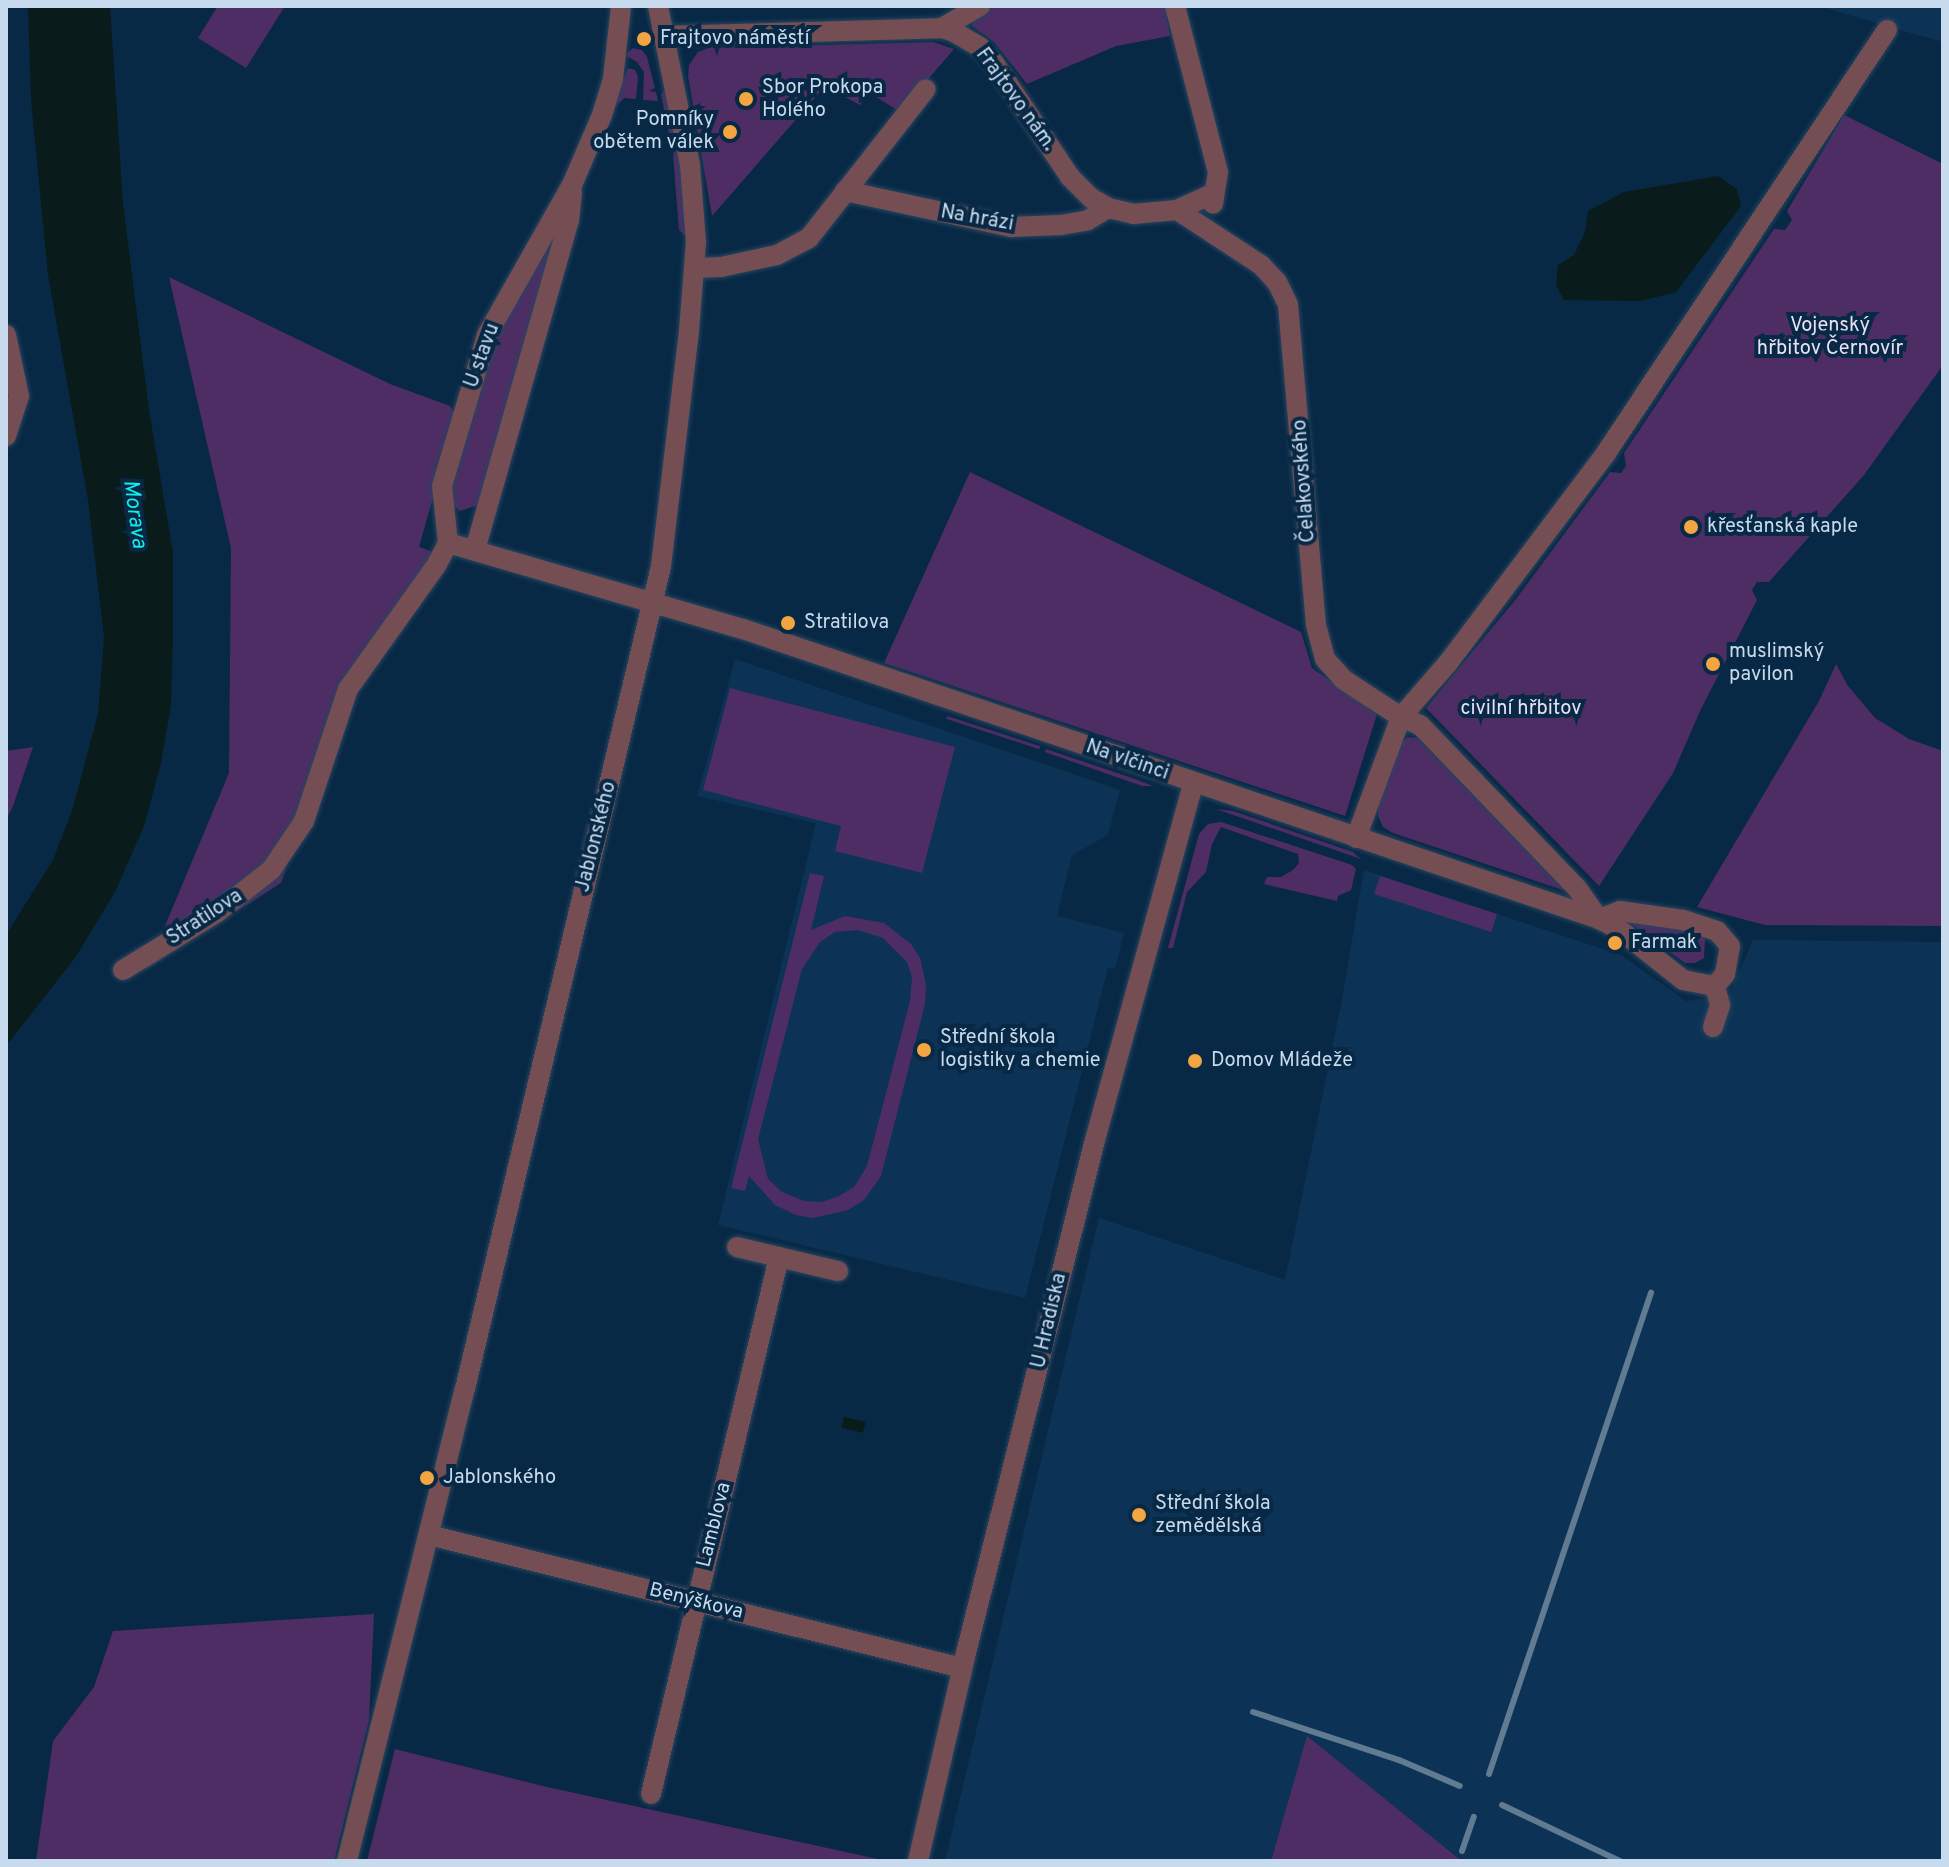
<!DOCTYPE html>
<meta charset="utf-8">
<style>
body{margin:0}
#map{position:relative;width:1949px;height:1867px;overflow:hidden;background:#082945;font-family:Overpass,sans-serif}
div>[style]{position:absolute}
.built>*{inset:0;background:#0c3355}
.green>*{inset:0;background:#4e2d65;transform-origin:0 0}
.water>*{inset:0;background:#091b1a;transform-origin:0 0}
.roads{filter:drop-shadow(0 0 2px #274560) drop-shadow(0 0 2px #274560)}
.minor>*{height:20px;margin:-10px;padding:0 10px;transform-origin:10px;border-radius:10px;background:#754e54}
.tertiary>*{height:20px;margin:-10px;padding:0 10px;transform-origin:10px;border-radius:10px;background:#754e54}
.rail>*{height:6px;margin:-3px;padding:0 3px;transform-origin:3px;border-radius:3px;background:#617b93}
.dots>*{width:22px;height:22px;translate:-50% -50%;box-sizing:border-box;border:4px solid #082945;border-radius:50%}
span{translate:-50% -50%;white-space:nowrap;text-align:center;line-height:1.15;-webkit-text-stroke:8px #082945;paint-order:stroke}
.poi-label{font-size:20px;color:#c8daed}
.left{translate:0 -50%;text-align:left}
.right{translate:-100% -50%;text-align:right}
.street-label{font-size:20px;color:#c8daed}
.park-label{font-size:20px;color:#eae0f4}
.water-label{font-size:22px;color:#12eee5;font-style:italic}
.frame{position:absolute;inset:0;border:8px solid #c8daed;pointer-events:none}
</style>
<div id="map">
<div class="built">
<i style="clip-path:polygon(1819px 6px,1943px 6px,1943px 42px,1907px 32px)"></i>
<i style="clip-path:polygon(735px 659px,1120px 790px,1108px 835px,1072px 855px,1057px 916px,1124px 933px,1115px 969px,1108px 968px,1025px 1298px,718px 1225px,816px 823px,697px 796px)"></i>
<i style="clip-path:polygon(1364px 870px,1621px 955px,1686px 1001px,1729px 995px,1753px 940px,1943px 942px,1943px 1861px,1463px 1861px,1307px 1737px,1271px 1861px,945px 1861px,1099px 1218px,1285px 1280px,1342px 1000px)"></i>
</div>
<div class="green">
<i style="clip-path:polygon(218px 6px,285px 6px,246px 68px,198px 38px)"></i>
<i style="clip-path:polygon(992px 6px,1165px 6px,1170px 36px,1116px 46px,1027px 84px,994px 42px,972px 26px,974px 14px)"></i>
<i style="clip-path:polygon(933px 42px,954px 49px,900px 112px,870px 93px,860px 105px,825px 86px,712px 216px,688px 76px,689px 65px,698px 52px,709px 48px)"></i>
<i style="clip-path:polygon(633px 48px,642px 50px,647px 57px,655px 88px,649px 91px,656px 92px,658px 101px,643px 100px,644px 72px,637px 62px,625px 55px)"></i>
<i style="clip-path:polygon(628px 68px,635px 70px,638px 77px,636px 99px,624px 98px,613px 109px)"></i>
<i style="clip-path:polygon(666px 90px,679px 156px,686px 236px,679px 230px,673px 155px,661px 94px)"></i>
<i style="clip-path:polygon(1844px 115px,1943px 164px,1943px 365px,1864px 475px,1769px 582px,1757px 582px,1752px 590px,1757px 600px,1700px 711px,1673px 773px,1599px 886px,1426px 708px,1516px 599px,1610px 472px,1621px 473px,1626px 466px,1624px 453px,1774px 229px,1785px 230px,1792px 220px,1787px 211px)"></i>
<i style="clip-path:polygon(549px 234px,557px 234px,478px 505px,460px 511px,451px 503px,449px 479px,493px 336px)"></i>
<i style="clip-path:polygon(169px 277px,390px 384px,450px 406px,456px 416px,419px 547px,433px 552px,345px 694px,281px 883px,147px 969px,229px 773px,231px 548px)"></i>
<i style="clip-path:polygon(970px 472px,1301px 632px,1312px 668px,1377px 714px,1345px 816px,884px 663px)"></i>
<i style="clip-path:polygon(1836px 664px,1848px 686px,1875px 718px,1909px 739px,1943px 751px,1943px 926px,1765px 925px,1697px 907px,1819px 701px)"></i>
<i style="clip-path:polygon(730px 688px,955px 747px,922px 873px,835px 851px,841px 826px,703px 790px)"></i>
<i style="left:947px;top:716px;width:98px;height:3px;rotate:18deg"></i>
<i style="clip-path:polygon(1408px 737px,1417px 738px,1566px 891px,1393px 833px,1383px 827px,1378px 816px,1378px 804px,1399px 745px)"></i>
<i style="clip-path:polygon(33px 747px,13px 806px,6px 820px,6px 751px)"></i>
<i style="clip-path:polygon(1046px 749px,1135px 779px,1153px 786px,1142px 786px,1045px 752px)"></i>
<i style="clip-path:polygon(1216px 809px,1233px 811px,1353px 852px,1361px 859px)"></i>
<i style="clip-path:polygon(1221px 822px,1352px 865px,1356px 869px,1351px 890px,1338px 896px,1337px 901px,1264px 884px,1267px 877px,1281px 877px,1293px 870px,1299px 863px,1298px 854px,1221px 827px,1212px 844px,1206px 872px,1187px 892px,1173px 948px,1168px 948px,1199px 834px,1208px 824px)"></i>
<i style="clip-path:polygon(evenodd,810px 873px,824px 876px,811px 930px,845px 916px,884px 923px,911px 944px,920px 958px,926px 984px,925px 1004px,881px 1176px,864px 1200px,848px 1210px,813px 1218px,796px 1215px,775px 1205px,749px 1176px,745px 1191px,731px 1188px,810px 873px,858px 930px,883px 938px,907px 962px,912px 977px,910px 1001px,867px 1166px,854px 1187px,839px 1196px,822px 1202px,804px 1201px,782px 1192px,768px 1179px,758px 1139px,802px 969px,820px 942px,835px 932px,858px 930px)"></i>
<i style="left:1380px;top:876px;width:123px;height:19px;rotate:18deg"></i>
<i style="clip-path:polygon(1626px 920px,1699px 933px,1705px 936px,1704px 958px,1695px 963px,1685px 963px)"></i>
<i style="clip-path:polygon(374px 1614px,369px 1720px,334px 1861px,36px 1861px,53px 1741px,94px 1687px,113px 1631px)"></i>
<i style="clip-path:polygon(1307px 1736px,1462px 1861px,1271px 1861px)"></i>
<i style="clip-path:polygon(395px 1749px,547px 1787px,887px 1861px,367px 1861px)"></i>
</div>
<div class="water">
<i style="clip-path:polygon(28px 6px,110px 6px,123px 203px,149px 410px,173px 553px,173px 635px,171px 705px,161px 763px,144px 826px,115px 892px,75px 958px,6px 1046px,6px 935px,53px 860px,72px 811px,98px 714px,104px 637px,88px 500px,48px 275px,31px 100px)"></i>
<i style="clip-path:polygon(1718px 176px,1737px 189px,1741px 206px,1676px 292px,1641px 301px,1564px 300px,1556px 285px,1558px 265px,1574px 255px,1585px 232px,1588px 211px,1624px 192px)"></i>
<i style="left:844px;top:1417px;width:22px;height:11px;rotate:13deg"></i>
</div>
<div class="roads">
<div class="minor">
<i style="left:1175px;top:6px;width:171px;rotate:75.5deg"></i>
<i style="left:1218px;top:172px;width:32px;rotate:99deg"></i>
<i style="left:942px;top:28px;width:44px;rotate:-30.1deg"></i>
<i style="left:664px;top:36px;width:278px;rotate:-1.6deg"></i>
<i style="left:942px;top:28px;width:13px;rotate:18deg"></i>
<i style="left:954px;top:32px;width:30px;rotate:30deg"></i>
<i style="left:980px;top:47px;width:21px;rotate:49deg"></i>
<i style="left:994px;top:63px;width:137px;rotate:56.3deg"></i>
<i style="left:1070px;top:177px;width:30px;rotate:45deg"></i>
<i style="left:1091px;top:198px;width:20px;rotate:30deg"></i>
<i style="left:1108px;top:208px;width:26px;rotate:13deg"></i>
<i style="left:1133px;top:214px;width:44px;rotate:-5.2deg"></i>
<i style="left:845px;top:191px;width:170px;rotate:12.2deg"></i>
<i style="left:1011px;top:227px;width:50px;rotate:-2.3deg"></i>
<i style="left:1061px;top:225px;width:27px;rotate:-10deg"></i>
<i style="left:1088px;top:220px;width:23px;rotate:-31deg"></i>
<i style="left:1214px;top:193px;width:41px;rotate:155.3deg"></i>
<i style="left:1177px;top:210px;width:100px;rotate:33.2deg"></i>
<i style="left:1261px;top:265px;width:23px;rotate:47deg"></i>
<i style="left:1277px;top:282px;width:25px;rotate:64deg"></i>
<i style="left:1288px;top:305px;width:321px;rotate:85deg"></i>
<i style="left:1316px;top:625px;width:35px;rotate:75deg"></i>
<i style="left:1325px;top:659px;width:28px;rotate:48deg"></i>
<i style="left:1344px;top:680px;width:68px;rotate:33deg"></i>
<i style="left:1401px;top:717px;width:21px;rotate:23deg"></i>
<i style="left:1420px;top:725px;width:226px;rotate:46.1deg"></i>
<i style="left:1577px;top:888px;width:38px;rotate:55deg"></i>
<i style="left:695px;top:268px;width:26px;rotate:-2deg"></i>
<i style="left:721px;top:267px;width:57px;rotate:-12.1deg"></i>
<i style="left:777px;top:255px;width:36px;rotate:-28deg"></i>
<i style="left:809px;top:238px;width:189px;rotate:-51.9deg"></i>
<i style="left:6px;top:335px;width:62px;rotate:78deg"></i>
<i style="left:19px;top:396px;width:42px;rotate:108deg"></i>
<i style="left:448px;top:543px;width:307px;rotate:16.3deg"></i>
<i style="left:743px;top:629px;width:904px;rotate:18.72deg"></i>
<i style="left:1599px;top:919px;width:24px;rotate:28deg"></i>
<i style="left:1620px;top:930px;width:80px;rotate:38.4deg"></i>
<i style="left:1683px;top:980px;width:33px;rotate:11deg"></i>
<i style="left:1715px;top:986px;width:16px;rotate:-50deg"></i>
<i style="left:1725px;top:974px;width:28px;rotate:-80deg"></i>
<i style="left:1730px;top:946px;width:20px;rotate:-131deg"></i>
<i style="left:1717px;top:931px;width:36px;rotate:-162deg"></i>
<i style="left:1683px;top:920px;width:64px;rotate:-171.9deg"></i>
<i style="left:1620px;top:911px;width:22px;rotate:159deg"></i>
<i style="left:448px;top:543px;width:57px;rotate:-96deg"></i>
<i style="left:442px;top:486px;width:158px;rotate:-73.4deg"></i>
<i style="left:487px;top:335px;width:172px;rotate:-60.5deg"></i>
<i style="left:572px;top:185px;width:76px;rotate:-66.8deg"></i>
<i style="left:602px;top:115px;width:38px;rotate:-73deg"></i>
<i style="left:613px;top:79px;width:73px;rotate:-83.7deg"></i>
<i style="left:475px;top:550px;width:342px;rotate:-74.1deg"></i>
<i style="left:569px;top:221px;width:29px;rotate:-84deg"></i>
<i style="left:1356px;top:838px;width:129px;rotate:-69.6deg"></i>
<i style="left:1401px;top:717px;width:72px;rotate:-49deg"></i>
<i style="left:1448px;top:663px;width:263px;rotate:-53deg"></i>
<i style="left:1606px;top:453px;width:508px;rotate:-56.4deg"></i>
<i style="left:123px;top:970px;width:109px;rotate:-31.5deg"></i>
<i style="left:216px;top:913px;width:70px;rotate:-38deg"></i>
<i style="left:271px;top:870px;width:59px;rotate:-56deg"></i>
<i style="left:304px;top:821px;width:139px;rotate:-71.6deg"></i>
<i style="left:348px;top:689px;width:153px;rotate:-54.5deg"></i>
<i style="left:437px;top:564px;width:24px;rotate:-62deg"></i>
<i style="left:1713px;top:1027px;width:23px;rotate:-72deg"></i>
<i style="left:1720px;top:1005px;width:20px;rotate:-105deg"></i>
<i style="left:737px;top:1247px;width:104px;rotate:13.4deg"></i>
<i style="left:429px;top:1535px;width:549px;rotate:14.01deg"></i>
<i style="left:651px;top:1794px;width:552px;rotate:-76.59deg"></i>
<i style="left:918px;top:1861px;width:209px;rotate:-77deg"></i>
<i style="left:965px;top:1657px;width:533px;rotate:-75.89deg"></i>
<i style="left:1095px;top:1140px;width:370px;rotate:-74.6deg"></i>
</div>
<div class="tertiary">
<i style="left:347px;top:1861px;width:487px;rotate:-76deg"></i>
<i style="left:465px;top:1389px;width:846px;rotate:-76.6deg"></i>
<i style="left:661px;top:566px;width:237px;rotate:-83.2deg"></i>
<i style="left:689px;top:331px;width:89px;rotate:-85.5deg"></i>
<i style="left:696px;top:242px;width:77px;rotate:-94.5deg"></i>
<i style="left:690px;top:165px;width:162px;rotate:-101.4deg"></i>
</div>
</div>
<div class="rail">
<i style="left:1253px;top:1712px;width:154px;rotate:18.2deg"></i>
<i style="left:1399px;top:1760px;width:66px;rotate:23.1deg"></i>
<i style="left:1489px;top:1774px;width:508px;rotate:-71.39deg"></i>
<i style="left:1502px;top:1805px;width:131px;rotate:25.4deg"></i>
<i style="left:1462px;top:1851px;width:36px;rotate:-71deg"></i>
</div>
<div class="dots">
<i style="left:644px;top:39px;background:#f2a541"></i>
<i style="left:746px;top:99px;background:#f2a541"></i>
<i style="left:730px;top:132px;background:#f2a541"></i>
<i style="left:1691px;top:527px;background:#f2a541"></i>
<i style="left:788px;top:623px;background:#f2a541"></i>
<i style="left:1713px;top:664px;background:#f2a541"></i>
<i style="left:1615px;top:943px;background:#f2a541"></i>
<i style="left:924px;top:1050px;background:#f2a541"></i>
<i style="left:1195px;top:1061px;background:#f2a541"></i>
<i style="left:427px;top:1478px;background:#f2a541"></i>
<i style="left:1139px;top:1515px;background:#f2a541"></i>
</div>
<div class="poi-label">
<span class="left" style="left:660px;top:39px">Frajtovo náměstí</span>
<span class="left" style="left:762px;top:100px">Sbor Prokopa<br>Holého</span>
<span class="right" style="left:714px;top:132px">Pomníky<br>obětem válek</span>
<span class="left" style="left:1707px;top:527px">křesťanská kaple</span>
<span class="left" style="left:804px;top:623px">Stratilova</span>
<span class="left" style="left:1729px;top:664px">muslimský<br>pavilon</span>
<span class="left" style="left:1631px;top:943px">Farmak</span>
<span class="left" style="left:940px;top:1050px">Střední škola<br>logistiky a chemie</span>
<span class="left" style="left:1211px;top:1061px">Domov Mládeže</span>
<span class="left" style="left:443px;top:1478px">Jablonského</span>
<span class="left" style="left:1155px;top:1516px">Střední škola<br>zemědělská</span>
</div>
<div class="street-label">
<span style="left:1015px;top:100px;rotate:54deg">Frajtovo nám.</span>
<span style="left:977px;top:219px;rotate:10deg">Na hrázi</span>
<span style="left:483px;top:356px;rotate:-70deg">U stavu</span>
<span style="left:1305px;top:481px;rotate:-94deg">Čelakovského</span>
<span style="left:1127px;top:761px;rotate:19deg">Na vlčinci</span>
<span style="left:597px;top:837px;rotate:-76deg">Jablonského</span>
<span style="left:205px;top:918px;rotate:-33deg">Stratilova</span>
<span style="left:1050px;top:1321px;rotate:-77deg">U Hradiska</span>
<span style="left:715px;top:1525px;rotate:-76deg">Lamblova</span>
<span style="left:696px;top:1602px;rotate:14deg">Benýškova</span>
</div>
<div class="park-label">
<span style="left:1830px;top:338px">Vojenský<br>hřbitov Černovír</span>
<span style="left:1521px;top:709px">civilní hřbitov</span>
</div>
<div class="water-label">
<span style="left:134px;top:514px;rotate:82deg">Morava</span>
</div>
<div class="frame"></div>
</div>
